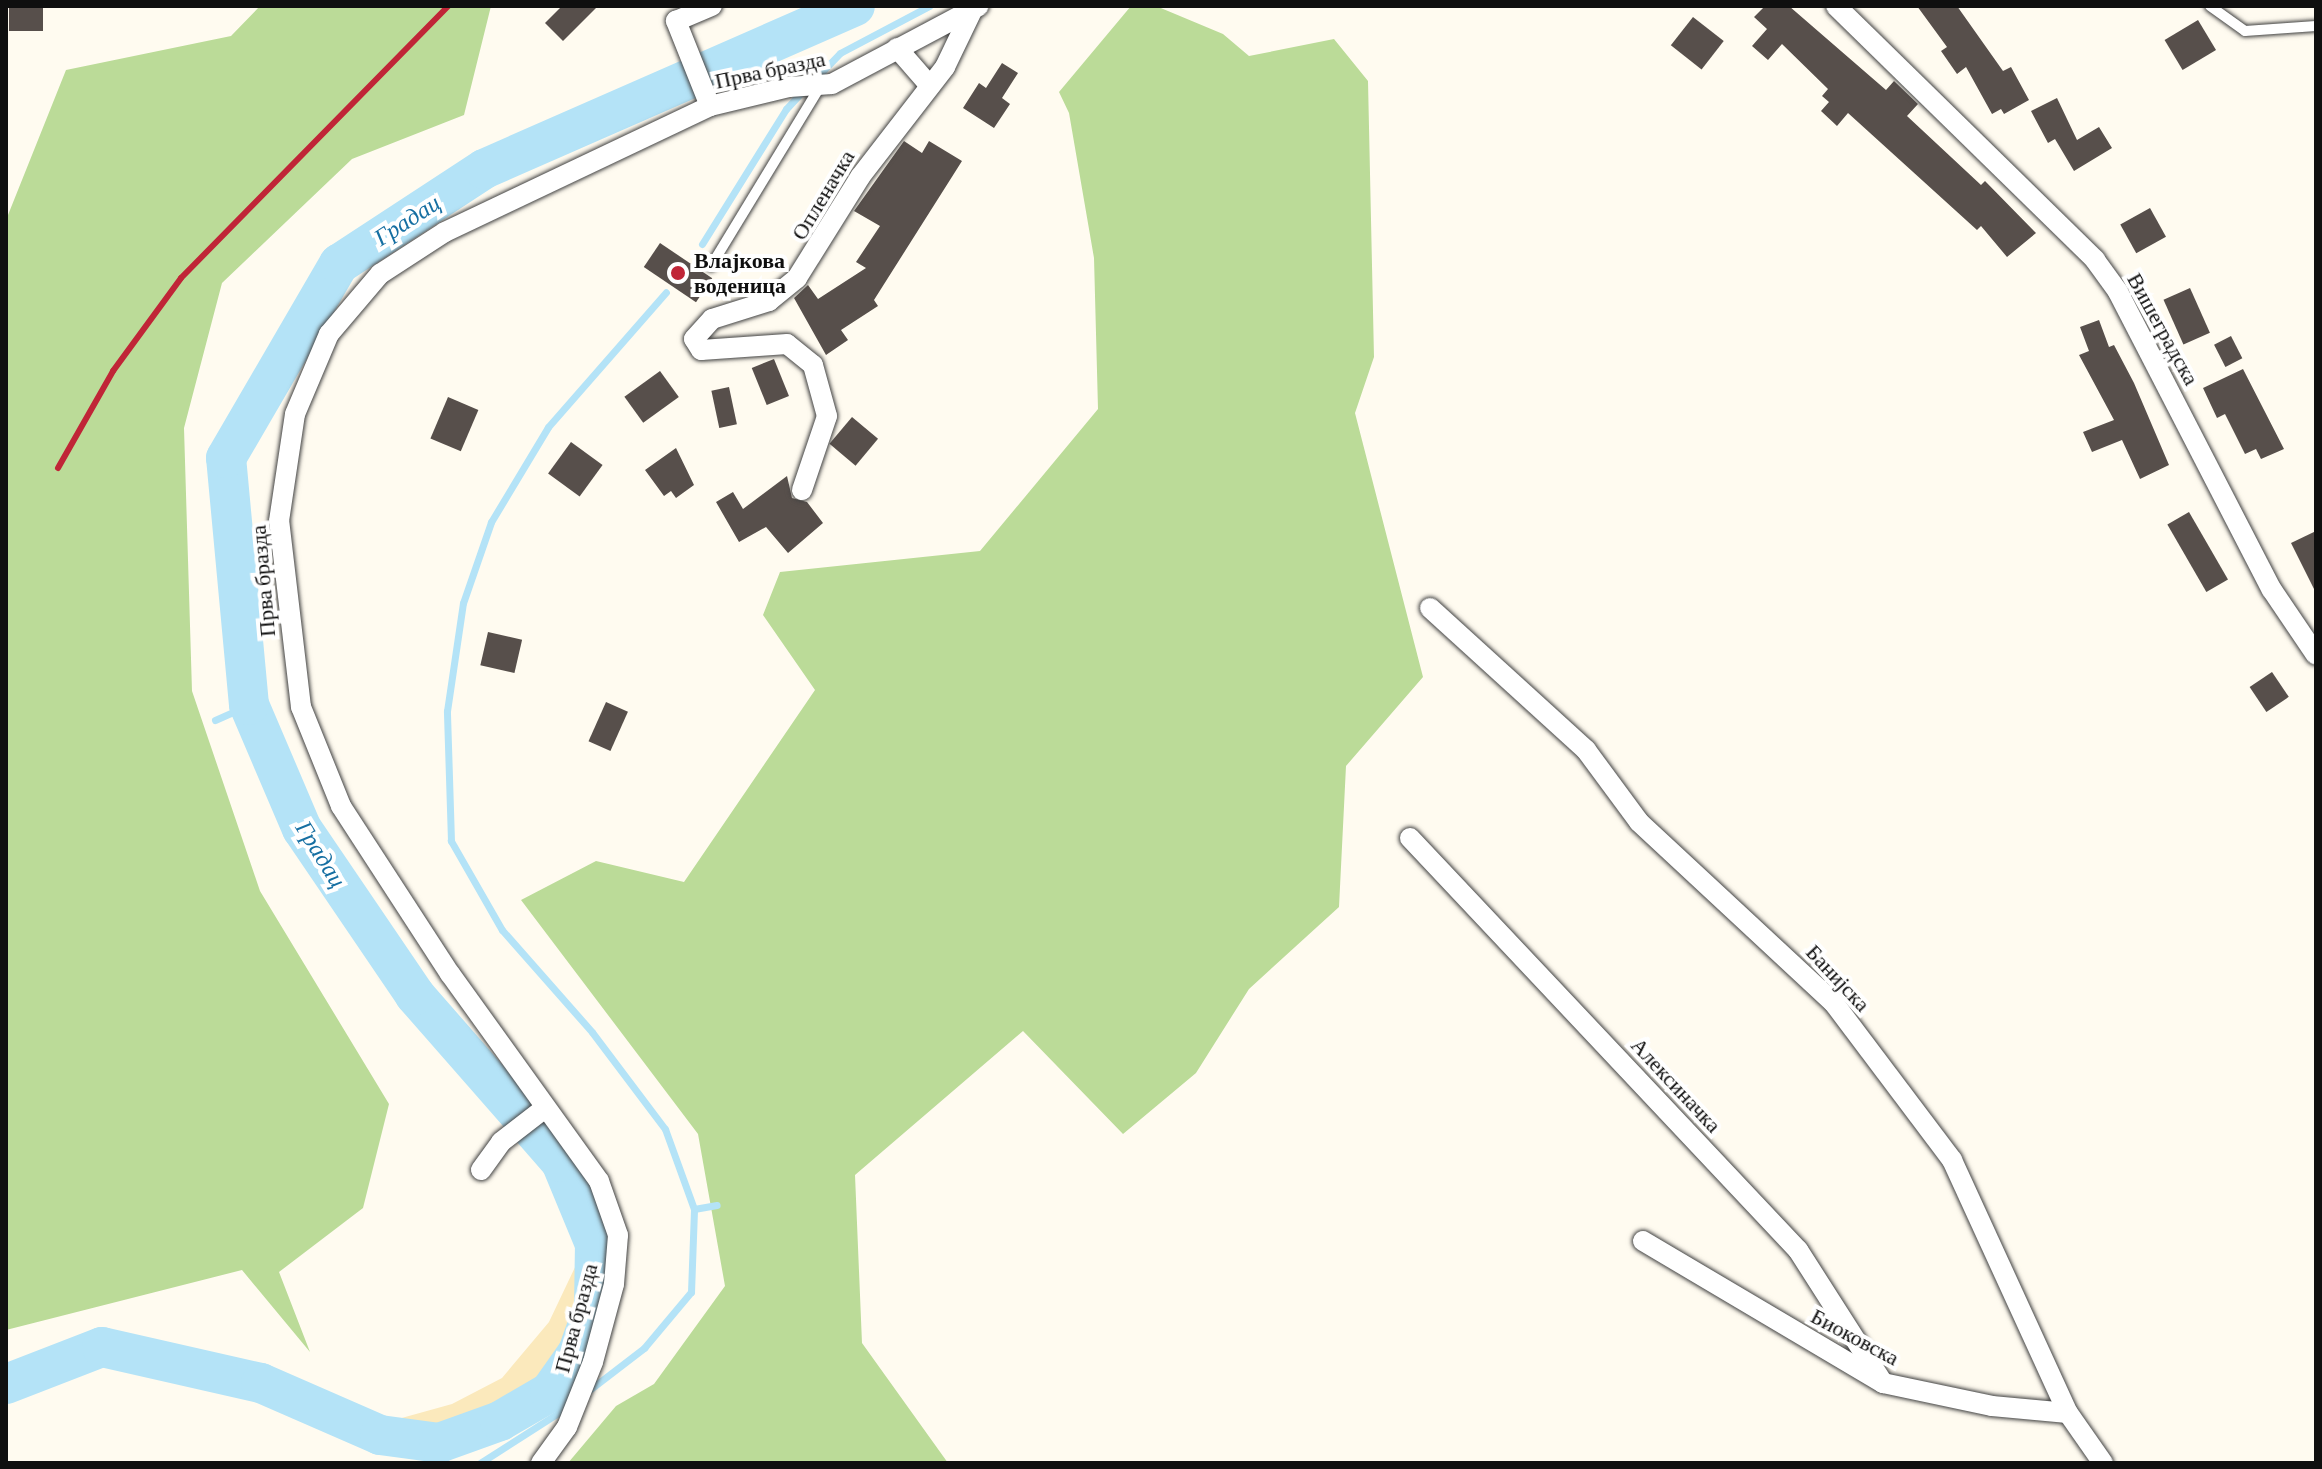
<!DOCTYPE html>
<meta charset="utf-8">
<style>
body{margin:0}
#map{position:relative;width:2322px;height:1469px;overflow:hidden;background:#fffbf0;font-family:"Crimson Pro",serif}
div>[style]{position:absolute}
.forest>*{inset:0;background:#bbdb98}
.sand>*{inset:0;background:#fbe9bc}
.stream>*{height:7px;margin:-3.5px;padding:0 3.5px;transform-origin:3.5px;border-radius:3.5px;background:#b4e3f7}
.river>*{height:40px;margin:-20px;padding:0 20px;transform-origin:20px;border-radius:20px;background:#b4e3f7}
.building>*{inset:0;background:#574f4b;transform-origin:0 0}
.roads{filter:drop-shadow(0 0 2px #424242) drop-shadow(0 0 2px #424242)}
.service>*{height:10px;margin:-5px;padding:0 5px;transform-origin:5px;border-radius:5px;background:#fff}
.minor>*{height:20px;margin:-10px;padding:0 10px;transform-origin:10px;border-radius:10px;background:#fff}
.rail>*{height:6px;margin:-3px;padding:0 3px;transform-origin:3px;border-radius:3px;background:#c02537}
.dots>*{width:22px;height:22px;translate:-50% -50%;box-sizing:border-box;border:4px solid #fff;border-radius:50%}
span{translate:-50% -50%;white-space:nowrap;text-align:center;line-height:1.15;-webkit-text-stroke:8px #fff;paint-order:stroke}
.street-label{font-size:22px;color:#0f0f0f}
.poi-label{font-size:22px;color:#0f0f0f;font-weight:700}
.left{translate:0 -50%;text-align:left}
.water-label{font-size:24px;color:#166fa2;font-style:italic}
.frame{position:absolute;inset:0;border:8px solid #0f0f0f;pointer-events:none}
</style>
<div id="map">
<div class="forest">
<i style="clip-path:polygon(260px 6px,491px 6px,464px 115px,352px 159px,222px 283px,184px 428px,192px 691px,260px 891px,389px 1104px,363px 1208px,279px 1272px,310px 1352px,242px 1270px,6px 1330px,6px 220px,66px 70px,231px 36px)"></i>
<i style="clip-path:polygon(1131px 6px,1156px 6px,1223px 34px,1249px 56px,1334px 39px,1368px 81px,1374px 357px,1355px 413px,1423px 677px,1346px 766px,1339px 907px,1249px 989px,1196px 1073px,1123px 1134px,1023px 1031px,855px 1175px,862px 1343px,948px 1463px,568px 1463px,616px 1406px,654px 1384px,725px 1286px,698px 1134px,521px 900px,596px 861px,684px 882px,815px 690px,763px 615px,780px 572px,980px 551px,1098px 409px,1094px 258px,1069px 113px,1059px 92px)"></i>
</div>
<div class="sand">
<i style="clip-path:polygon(595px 1244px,594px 1307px,578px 1352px,550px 1392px,500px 1421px,439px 1443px,380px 1435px,398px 1419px,452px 1404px,502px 1378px,549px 1322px,577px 1263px)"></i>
</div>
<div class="stream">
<i style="left:814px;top:80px;width:37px;rotate:-46deg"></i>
<i style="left:840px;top:53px;width:101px;rotate:-27.8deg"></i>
<i style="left:702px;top:244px;width:159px;rotate:-58.1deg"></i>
<i style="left:786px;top:109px;width:23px;rotate:-47deg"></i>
<i style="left:215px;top:720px;width:37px;rotate:-24deg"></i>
<i style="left:694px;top:1209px;width:23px;rotate:-10deg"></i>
<i style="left:588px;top:1391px;width:71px;rotate:-37.5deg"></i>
<i style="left:644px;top:1348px;width:73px;rotate:-50deg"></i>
<i style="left:691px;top:1292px;width:83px;rotate:-87.9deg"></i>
<i style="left:694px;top:1209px;width:85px;rotate:-109.9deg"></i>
<i style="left:665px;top:1129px;width:121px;rotate:-127deg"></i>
<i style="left:592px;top:1032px;width:136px;rotate:-131.4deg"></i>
<i style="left:502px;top:930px;width:103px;rotate:-119.8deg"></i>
<i style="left:451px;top:841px;width:130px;rotate:-91.8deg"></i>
<i style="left:447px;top:711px;width:109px;rotate:-81.6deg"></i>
<i style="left:463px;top:603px;width:86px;rotate:-70.9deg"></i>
<i style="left:491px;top:522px;width:111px;rotate:-59deg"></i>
<i style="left:548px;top:427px;width:179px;rotate:-48.8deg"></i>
<i style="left:480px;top:1463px;width:106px;rotate:-32.6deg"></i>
</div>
<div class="river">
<i style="left:6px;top:1384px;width:103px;rotate:-21.1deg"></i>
<i style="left:102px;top:1347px;width:163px;rotate:12.8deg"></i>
<i style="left:261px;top:1383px;width:130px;rotate:23.6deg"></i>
<i style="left:380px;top:1435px;width:60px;rotate:7.7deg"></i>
<i style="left:439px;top:1443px;width:65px;rotate:-19.8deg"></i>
<i style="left:500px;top:1421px;width:58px;rotate:-30.1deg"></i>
<i style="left:550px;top:1392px;width:49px;rotate:-55deg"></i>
<i style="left:578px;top:1352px;width:48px;rotate:-70.4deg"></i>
<i style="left:594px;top:1307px;width:63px;rotate:-89.1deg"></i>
<i style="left:595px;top:1244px;width:89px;rotate:-112.5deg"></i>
<i style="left:561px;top:1162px;width:222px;rotate:-131.2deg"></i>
<i style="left:415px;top:995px;width:201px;rotate:-124.2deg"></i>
<i style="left:302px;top:829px;width:135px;rotate:-113.1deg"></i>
<i style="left:249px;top:705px;width:248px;rotate:-95.3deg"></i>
<i style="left:226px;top:458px;width:225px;rotate:-59.8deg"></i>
<i style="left:339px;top:264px;width:173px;rotate:-33.2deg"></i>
<i style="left:484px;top:169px;width:405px;rotate:-23.7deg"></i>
</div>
<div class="building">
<i style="left:9px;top:6px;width:34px;height:25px"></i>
<i style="clip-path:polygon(562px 6px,598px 6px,563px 41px,545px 23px)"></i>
<i style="clip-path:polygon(1765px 6px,1789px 6px,1886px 90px,1894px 81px,1918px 104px,1907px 116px,1981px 185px,1985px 181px,2036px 233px,2007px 257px,1981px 226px,1977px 230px,1848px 113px,1837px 126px,1821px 111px,1829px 102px,1822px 96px,1828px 89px,1782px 44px,1768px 60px,1752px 46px,1767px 29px,1754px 17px)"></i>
<i style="clip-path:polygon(1917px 6px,1957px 6px,2003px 71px,2011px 67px,2029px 100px,2004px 114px,2001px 109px,1992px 114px,1966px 67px,1957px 74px,1941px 51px,1947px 47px)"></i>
<i style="left:1693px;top:17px;width:39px;height:36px;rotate:38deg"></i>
<i style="left:2198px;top:20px;width:35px;height:39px;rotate:59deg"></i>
<i style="clip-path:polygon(1002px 63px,1018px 73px,1002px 98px,1010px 104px,994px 128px,963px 108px,979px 83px,986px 88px)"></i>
<i style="clip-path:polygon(2057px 98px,2077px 140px,2099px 127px,2112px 148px,2074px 171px,2055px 139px,2048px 143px,2031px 111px)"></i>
<i style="clip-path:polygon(904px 141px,922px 153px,929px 141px,962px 161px,874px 300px,878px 306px,841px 330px,848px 340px,826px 355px,794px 298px,808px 285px,818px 299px,866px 268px,856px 262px,880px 226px,854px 211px)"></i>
<i style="left:2150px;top:208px;width:33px;height:34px;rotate:61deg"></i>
<i style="left:660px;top:243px;width:63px;height:29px;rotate:34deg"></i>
<i style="left:2190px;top:288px;width:49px;height:29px;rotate:66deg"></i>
<i style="clip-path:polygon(2099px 320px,2109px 347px,2114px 345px,2134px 383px,2169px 465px,2140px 479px,2122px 440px,2092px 452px,2083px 432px,2114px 420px,2079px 355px,2089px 351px,2080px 327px)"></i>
<i style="left:2231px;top:336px;width:25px;height:19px;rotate:63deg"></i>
<i style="left:774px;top:359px;width:40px;height:24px;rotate:68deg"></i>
<i style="clip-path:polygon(2243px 369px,2284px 449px,2261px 459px,2256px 449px,2245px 454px,2225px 414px,2217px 418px,2203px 388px)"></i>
<i style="left:660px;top:371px;width:32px;height:44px;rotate:54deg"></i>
<i style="left:729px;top:387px;width:38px;height:18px;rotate:78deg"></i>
<i style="left:448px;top:397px;width:33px;height:45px;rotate:23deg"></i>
<i style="left:852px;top:417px;width:34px;height:35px;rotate:40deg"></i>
<i style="left:571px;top:442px;width:39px;height:39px;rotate:36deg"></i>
<i style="clip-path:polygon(676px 448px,694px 485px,676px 498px,671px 491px,664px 496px,645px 470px)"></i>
<i style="clip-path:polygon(787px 476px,792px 498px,807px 502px,823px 523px,788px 553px,766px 527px,739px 542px,716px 502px,733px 492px,743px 509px)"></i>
<i style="left:2189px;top:512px;width:78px;height:25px;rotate:60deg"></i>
<i style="clip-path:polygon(2316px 531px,2316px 593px,2291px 543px)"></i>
<i style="left:488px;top:632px;width:35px;height:34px;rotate:13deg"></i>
<i style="left:2272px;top:672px;width:30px;height:27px;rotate:56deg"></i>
<i style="left:606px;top:702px;width:24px;height:43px;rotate:24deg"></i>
</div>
<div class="roads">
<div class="service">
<i style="left:2210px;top:6px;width:43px;rotate:35.5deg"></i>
<i style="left:2245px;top:31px;width:71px;rotate:-4deg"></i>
<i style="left:711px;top:266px;width:212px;rotate:-58.7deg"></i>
</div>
<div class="minor">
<i style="left:1836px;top:6px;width:363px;rotate:44.4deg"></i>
<i style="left:2095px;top:260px;width:39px;rotate:54deg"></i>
<i style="left:2118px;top:292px;width:335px;rotate:62.7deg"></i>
<i style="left:2272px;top:590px;width:78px;rotate:55.9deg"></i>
<i style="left:897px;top:48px;width:50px;rotate:49deg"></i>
<i style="left:710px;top:106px;width:92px;rotate:-111.8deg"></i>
<i style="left:676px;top:21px;width:39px;rotate:-23deg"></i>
<i style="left:802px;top:490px;width:78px;rotate:-71.3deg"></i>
<i style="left:827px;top:416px;width:53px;rotate:-105.4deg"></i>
<i style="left:813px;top:365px;width:33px;rotate:-141deg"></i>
<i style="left:787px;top:344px;width:86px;rotate:176deg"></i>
<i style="left:701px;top:350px;width:13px;rotate:-122deg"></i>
<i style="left:694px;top:339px;width:27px;rotate:-48deg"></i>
<i style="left:712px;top:319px;width:60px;rotate:-17.5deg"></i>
<i style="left:769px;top:301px;width:36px;rotate:-39deg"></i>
<i style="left:797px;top:278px;width:119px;rotate:-58deg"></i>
<i style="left:860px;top:177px;width:139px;rotate:-52.3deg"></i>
<i style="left:945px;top:67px;width:60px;rotate:-64.3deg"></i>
<i style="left:1430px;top:608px;width:211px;rotate:42.3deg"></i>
<i style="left:1586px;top:750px;width:89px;rotate:53.6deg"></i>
<i style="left:1639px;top:822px;width:265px;rotate:42.9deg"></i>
<i style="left:1833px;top:1002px;width:198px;rotate:53deg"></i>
<i style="left:1952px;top:1160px;width:278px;rotate:65.4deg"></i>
<i style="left:2068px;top:1413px;width:61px;rotate:55deg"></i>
<i style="left:1410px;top:838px;width:566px;rotate:46.72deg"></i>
<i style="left:1798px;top:1250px;width:158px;rotate:57.4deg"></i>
<i style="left:481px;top:1170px;width:34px;rotate:-54deg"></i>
<i style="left:501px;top:1142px;width:56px;rotate:-37.7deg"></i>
<i style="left:1643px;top:1241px;width:279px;rotate:30.6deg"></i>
<i style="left:1883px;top:1383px;width:111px;rotate:11.9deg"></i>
<i style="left:1992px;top:1406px;width:76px;rotate:5.3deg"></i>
<i style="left:541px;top:1463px;width:44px;rotate:-54.2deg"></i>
<i style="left:567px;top:1427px;width:70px;rotate:-68.2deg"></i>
<i style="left:593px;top:1362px;width:81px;rotate:-74.9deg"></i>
<i style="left:614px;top:1284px;width:49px;rotate:-85.3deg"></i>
<i style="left:618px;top:1235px;width:57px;rotate:-109.4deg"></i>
<i style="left:599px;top:1181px;width:255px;rotate:-125.7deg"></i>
<i style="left:450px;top:974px;width:200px;rotate:-123deg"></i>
<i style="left:341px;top:806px;width:107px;rotate:-112deg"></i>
<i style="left:301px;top:707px;width:187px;rotate:-96.7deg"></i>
<i style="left:279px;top:521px;width:108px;rotate:-81.5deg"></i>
<i style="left:295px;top:414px;width:87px;rotate:-67deg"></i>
<i style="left:329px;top:334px;width:79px;rotate:-49.6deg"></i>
<i style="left:380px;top:274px;width:77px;rotate:-32.9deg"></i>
<i style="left:445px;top:232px;width:293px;rotate:-25.4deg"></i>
<i style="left:710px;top:106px;width:81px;rotate:-13.5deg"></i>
<i style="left:789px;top:87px;width:43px;rotate:-4deg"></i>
<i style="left:832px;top:84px;width:166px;rotate:-28deg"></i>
</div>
</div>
<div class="rail">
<i style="left:58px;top:468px;width:112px;rotate:-60.4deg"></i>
<i style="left:113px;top:371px;width:115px;rotate:-53.8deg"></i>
<i style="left:181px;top:278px;width:381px;rotate:-45.5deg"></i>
</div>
<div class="dots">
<i style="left:678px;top:273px;background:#c02537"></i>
</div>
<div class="street-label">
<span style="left:770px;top:70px;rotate:-12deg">Прва бразда</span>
<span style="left:823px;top:195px;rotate:-59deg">Опленачка</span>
<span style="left:2163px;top:329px;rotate:61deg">Вишеградска</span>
<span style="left:263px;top:581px;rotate:-95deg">Прва бразда</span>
<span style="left:1838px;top:978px;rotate:47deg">Банијска</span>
<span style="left:1676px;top:1085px;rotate:47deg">Алексиначка</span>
<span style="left:576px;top:1318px;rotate:-75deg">Прва бразда</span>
<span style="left:1855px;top:1337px;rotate:28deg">Биоковска</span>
</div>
<div class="poi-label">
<span class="left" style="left:694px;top:273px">Влајкова<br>воденица</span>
</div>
<div class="water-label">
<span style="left:407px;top:220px;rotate:-33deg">Градац</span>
<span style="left:321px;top:854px;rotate:58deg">Градац</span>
</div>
<div class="frame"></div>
</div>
